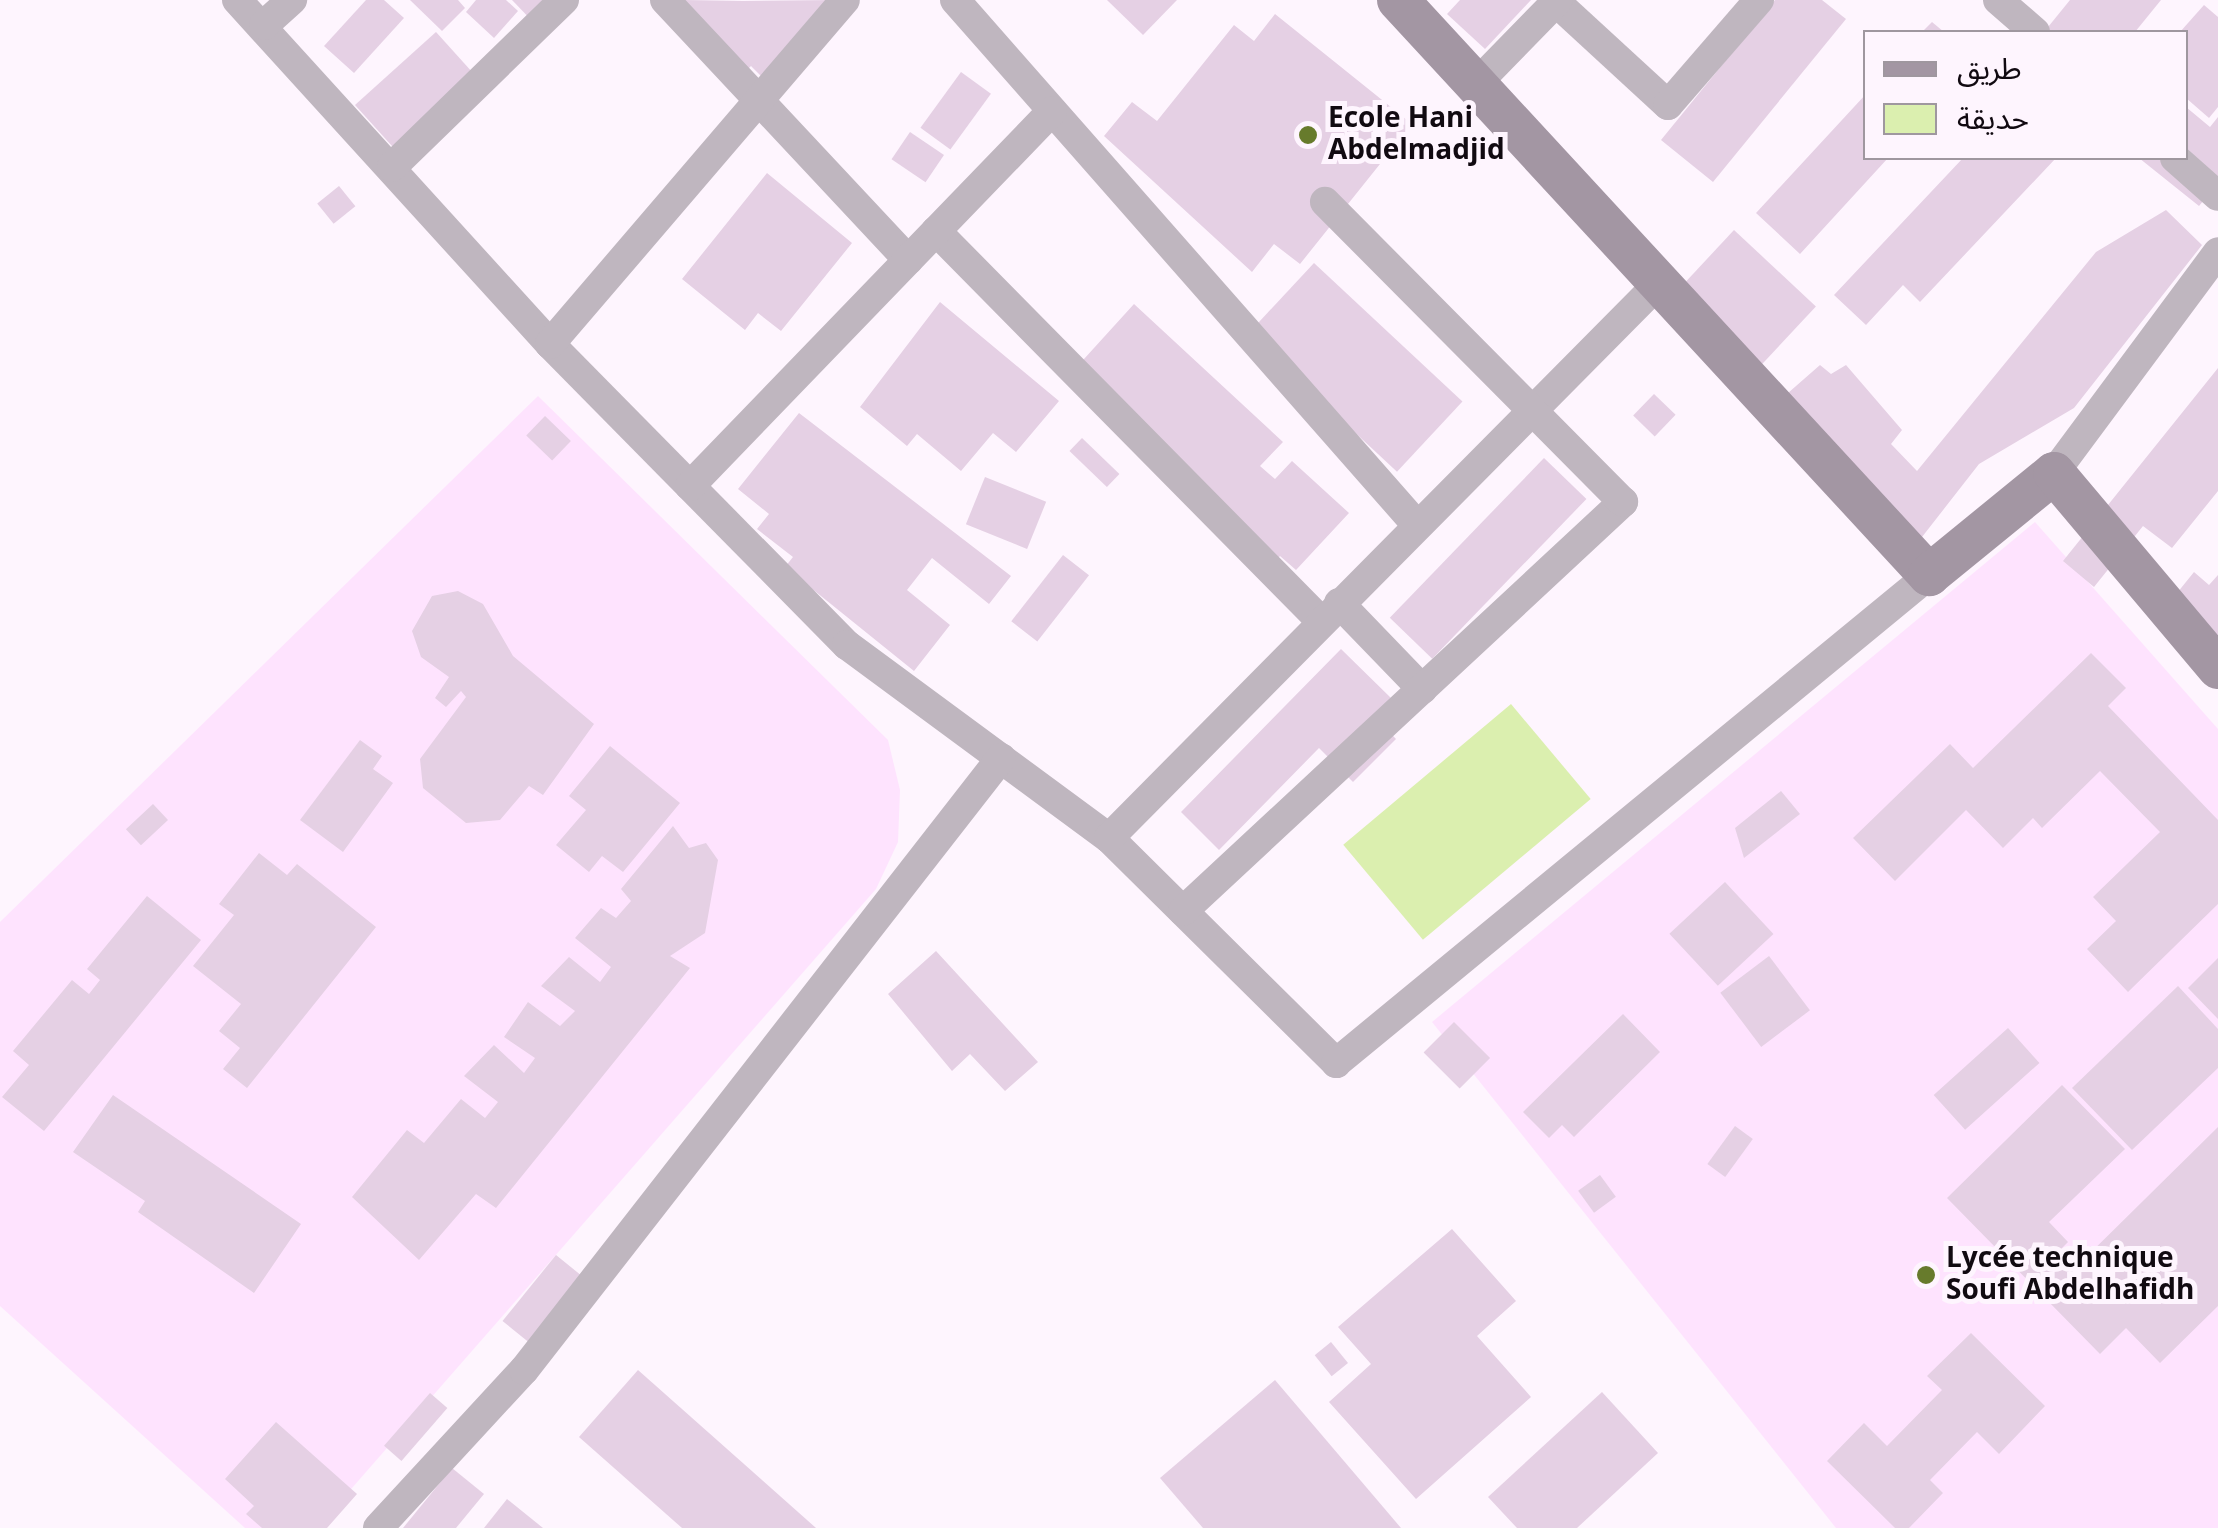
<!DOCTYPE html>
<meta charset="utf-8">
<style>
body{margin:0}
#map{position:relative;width:2218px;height:1528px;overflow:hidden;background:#fef5fe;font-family:Georgia,"Noto Sans Arabic",serif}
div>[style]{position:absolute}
.built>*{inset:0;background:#fee3fe}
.green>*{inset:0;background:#dbefaf;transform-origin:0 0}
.building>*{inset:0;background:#e5d0e4;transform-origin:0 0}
.street>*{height:30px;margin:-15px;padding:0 15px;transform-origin:15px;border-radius:15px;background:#bfb6bf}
.secondary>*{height:42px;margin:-21px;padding:0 21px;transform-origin:21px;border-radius:21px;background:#a396a3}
.dots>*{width:28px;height:28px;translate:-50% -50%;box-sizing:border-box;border:5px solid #fef5fe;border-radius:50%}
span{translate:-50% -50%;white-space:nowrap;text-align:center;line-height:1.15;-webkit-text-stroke:10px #fef5fe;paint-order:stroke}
.poi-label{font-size:28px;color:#110a11;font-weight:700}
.left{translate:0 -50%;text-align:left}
.legend{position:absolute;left:1863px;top:30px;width:325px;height:130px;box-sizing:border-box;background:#fef5fe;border:2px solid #9f979f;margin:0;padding:12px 18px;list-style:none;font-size:30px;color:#110a11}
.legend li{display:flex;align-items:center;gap:20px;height:50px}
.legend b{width:50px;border:2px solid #9f979f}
</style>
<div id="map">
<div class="built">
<i style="clip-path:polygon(538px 396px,888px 740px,900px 790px,898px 842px,876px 889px,317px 1528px,245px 1528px,0 1306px,0 922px)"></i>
<i style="clip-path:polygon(2035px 522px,2218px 729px,2218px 1528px,1836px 1528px,1432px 1022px)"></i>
</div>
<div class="green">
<i style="left:1511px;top:704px;width:124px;height:219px;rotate:50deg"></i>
</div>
<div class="building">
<i style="clip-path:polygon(366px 0,384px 0,404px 18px,354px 73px,324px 46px)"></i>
<i style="clip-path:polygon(410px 0,458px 0,465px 8px,442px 31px)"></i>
<i style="clip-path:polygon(476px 0,506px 0,518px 11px,494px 38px,466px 12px)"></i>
<i style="clip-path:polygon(512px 0,563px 0,537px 26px)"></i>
<i style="clip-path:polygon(685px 0,743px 1px,835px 0,761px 76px,751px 66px,731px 86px)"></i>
<i style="clip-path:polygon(1107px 0,1177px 0,1143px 35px)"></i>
<i style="clip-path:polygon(1460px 0,1531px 0,1485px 49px,1447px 14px)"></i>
<i style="clip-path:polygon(1775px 0,1822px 0,1846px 19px,1713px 182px,1661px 140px)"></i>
<i style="clip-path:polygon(2070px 0,2161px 0,2135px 32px,2044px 32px)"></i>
<i style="clip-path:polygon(2204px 5px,2218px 17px,2218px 107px,2209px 118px,2186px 98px,2180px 32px)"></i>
<i style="clip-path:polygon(1275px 14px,1412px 124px,1300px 264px,1274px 244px,1252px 272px,1104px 136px,1132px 102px,1157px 121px,1234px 25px,1254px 41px)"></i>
<i style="clip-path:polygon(1932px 22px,1944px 32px,1922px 32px)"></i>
<i style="left:436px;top:32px;width:62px;height:109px;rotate:48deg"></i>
<i style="left:961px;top:72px;width:37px;height:69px;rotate:36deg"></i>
<i style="clip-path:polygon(1866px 94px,1866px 158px,1888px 158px,1800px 254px,1756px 213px)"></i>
<i style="clip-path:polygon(2186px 107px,2210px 127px,2218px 117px,2218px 183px,2199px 206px,2139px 158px,2186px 158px)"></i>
<i style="left:910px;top:132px;width:41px;height:33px;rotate:34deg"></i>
<i style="clip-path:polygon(1963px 158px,2056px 158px,1920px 302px,1903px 285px,1866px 325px,1834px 295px)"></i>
<i style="clip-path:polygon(767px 173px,852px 243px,781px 331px,758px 313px,745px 330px,682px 279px)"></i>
<i style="left:339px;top:186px;width:26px;height:28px;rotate:51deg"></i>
<i style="clip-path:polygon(2166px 210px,2202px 245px,2074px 408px,1979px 464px,1915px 546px,1765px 413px,1820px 365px,1831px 374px,1846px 365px,1902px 430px,1891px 444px,1917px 471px,2096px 252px)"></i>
<i style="left:1734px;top:230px;width:112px;height:98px;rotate:43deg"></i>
<i style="left:1314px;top:263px;width:203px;height:96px;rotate:43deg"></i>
<i style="clip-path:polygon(940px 302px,1059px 401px,1016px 452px,993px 433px,961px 471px,917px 434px,907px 446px,860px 407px)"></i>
<i style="clip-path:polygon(1134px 304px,1283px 442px,1260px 466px,1275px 479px,1292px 461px,1349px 513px,1296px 570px,1280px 556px,1268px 569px,1064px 381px)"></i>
<i style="clip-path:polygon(2218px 368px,2218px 491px,2172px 548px,2143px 526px,2094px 587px,2063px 561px)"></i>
<i style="left:1654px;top:394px;width:30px;height:30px;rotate:44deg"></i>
<i style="clip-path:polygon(799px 413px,1011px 576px,989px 604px,932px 558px,907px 590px,950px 625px,914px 671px,785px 567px,793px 557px,757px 529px,769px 514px,738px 489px)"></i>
<i style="left:545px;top:416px;width:36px;height:27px;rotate:44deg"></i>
<i style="left:1082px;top:438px;width:52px;height:18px;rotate:44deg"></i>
<i style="left:1544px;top:458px;width:59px;height:222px;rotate:44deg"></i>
<i style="left:985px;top:477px;width:66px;height:51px;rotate:22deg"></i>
<i style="left:1063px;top:555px;width:33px;height:84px;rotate:38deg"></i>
<i style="clip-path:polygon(2194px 572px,2209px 585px,2218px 575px,2218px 643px,2169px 603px)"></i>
<i style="clip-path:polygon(458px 591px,483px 604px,513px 656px,594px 724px,543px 795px,529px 786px,500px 820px,466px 823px,423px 788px,420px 759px,466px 697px,461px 691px,446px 707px,435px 698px,449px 677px,421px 657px,412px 631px,432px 596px)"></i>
<i style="clip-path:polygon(1341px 649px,1392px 699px,1375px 717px,1396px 739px,1353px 782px,1319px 748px,1219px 850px,1181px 812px)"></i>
<i style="clip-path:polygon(2091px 653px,2126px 688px,2108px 706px,2218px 820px,2218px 904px,2128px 992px,2087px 949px,2116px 921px,2093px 897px,2160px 832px,2100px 771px,2042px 828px,2033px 818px,2003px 848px,1966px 810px,1895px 881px,1853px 838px,1950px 744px,1973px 768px)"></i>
<i style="clip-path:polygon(360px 740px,382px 756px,373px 769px,393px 783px,343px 852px,300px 820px)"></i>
<i style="clip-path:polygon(610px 746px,680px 803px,623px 872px,602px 856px,589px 872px,556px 845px,586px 810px,569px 796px)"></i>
<i style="clip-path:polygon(1781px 791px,1800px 814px,1744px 858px,1735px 828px)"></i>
<i style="left:153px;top:804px;width:22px;height:37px;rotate:47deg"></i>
<i style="clip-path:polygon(673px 826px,689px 848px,706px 843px,718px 860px,705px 933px,670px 956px,690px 968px,496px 1208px,476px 1194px,419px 1260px,352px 1197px,407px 1130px,424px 1143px,461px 1099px,485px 1118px,498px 1102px,464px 1076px,494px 1045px,524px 1073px,535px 1058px,504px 1037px,528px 1002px,560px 1026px,575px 1011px,541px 986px,569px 957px,600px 982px,611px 967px,575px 938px,601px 908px,616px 918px,631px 901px,621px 889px)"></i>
<i style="clip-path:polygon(259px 853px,287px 875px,297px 864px,376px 927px,247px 1088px,223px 1069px,240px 1048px,219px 1031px,241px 1004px,193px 966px,234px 915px,219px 904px)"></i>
<i style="left:1725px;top:882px;width:71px;height:76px;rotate:47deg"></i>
<i style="clip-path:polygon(147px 896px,201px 940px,44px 1131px,2px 1097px,29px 1065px,13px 1051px,72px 980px,89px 994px,100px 980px,87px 969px)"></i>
<i style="clip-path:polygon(936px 951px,1038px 1062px,1005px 1091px,970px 1054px,952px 1071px,888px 994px)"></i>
<i style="left:1769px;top:956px;width:68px;height:61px;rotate:53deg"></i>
<i style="clip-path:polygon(2218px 958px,2218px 1019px,2188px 988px)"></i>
<i style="clip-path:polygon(2178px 986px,2218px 1029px,2218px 1068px,2132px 1150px,2072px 1088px)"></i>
<i style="clip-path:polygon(1623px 1014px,1660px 1052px,1574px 1137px,1562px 1125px,1549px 1138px,1523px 1112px)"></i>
<i style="left:1454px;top:1022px;width:51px;height:43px;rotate:45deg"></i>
<i style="left:2008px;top:1028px;width:47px;height:100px;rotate:48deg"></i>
<i style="clip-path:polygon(2062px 1085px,2125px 1149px,2049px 1222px,2068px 1242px,2056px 1254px,2072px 1271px,2218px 1127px,2218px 1306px,2160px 1363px,2126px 1328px,2100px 1354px,1947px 1198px)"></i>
<i style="clip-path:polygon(113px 1095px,301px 1224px,254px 1293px,138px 1212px,145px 1201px,73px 1152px)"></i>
<i style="left:1735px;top:1126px;width:22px;height:47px;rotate:36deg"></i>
<i style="left:1600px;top:1175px;width:27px;height:27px;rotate:54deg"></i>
<i style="clip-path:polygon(1452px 1229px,1516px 1301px,1477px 1336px,1531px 1397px,1416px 1499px,1329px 1402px,1371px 1364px,1338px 1327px)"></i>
<i style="left:556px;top:1255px;width:35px;height:85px;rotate:39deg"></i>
<i style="clip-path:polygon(1971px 1333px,2045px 1406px,1999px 1454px,1977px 1432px,1930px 1480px,1943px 1493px,1909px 1528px,1895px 1528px,1827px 1461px,1864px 1423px,1887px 1446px,1942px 1390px,1927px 1376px)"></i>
<i style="left:1331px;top:1342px;width:27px;height:21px;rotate:51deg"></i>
<i style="clip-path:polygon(638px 1370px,816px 1528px,682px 1528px,579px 1437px)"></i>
<i style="clip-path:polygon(1275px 1380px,1401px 1528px,1203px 1528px,1160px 1478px)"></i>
<i style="clip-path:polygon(1602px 1392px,1658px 1453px,1577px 1528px,1517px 1528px,1488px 1497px)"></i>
<i style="left:430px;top:1393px;width:23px;height:70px;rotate:41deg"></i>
<i style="clip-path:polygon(276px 1422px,357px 1494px,327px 1528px,262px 1528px,246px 1514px,254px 1506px,225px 1479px)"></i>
<i style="clip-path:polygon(452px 1468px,484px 1494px,456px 1528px,403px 1528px)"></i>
<i style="clip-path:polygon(507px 1499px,543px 1528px,484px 1528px)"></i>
</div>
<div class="street">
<i style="left:237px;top:0;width:465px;rotate:47.7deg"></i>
<i style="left:550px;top:344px;width:423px;rotate:45.4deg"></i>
<i style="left:847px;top:645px;width:325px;rotate:36.4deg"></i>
<i style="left:1109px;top:838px;width:320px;rotate:44.7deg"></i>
<i style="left:1336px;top:1063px;width:768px;rotate:-39.45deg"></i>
<i style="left:665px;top:0;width:356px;rotate:46.9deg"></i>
<i style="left:955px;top:0;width:698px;rotate:48.66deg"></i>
<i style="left:1998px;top:0;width:49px;rotate:40.9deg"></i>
<i style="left:1556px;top:2px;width:152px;rotate:42.6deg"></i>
<i style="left:1668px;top:105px;width:139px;rotate:-49.1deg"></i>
<i style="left:264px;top:25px;width:38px;rotate:-42deg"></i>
<i style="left:1476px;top:84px;width:117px;rotate:-45.7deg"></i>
<i style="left:2175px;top:158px;width:57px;rotate:41.5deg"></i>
<i style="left:392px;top:167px;width:240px;rotate:-44.2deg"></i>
<i style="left:936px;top:231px;width:548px;rotate:45.37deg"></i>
<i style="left:550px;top:344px;width:453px;rotate:-49.4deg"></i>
<i style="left:2054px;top:473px;width:275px;rotate:-53.4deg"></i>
<i style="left:690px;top:486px;width:521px;rotate:-46.01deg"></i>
<i style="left:1339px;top:603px;width:120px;rotate:46deg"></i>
<i style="left:1109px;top:838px;width:781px;rotate:-45.26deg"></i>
<i style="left:1183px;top:911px;width:601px;rotate:-42.91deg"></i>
<i style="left:1623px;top:502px;width:423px;rotate:-134.8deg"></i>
<i style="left:378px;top:1528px;width:215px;rotate:-47.3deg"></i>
<i style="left:524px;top:1370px;width:776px;rotate:-52.07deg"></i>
</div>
<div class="secondary">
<i style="left:1398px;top:0;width:783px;rotate:47.28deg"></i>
<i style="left:1929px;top:575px;width:161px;rotate:-39.2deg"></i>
<i style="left:2054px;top:473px;width:255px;rotate:49.9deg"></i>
</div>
<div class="dots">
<i style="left:1308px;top:135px;background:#677b2c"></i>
<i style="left:1926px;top:1275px;background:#677b2c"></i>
</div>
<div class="poi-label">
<span class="left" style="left:1328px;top:135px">Ecole Hani<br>Abdelmadjid</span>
<span class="left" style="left:1946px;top:1275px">Lycée technique<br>Soufi Abdelhafidh</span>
</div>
<ul class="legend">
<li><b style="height:12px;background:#a396a3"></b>طريق</li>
<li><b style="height:28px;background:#dbefaf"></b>حديقة</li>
</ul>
</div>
